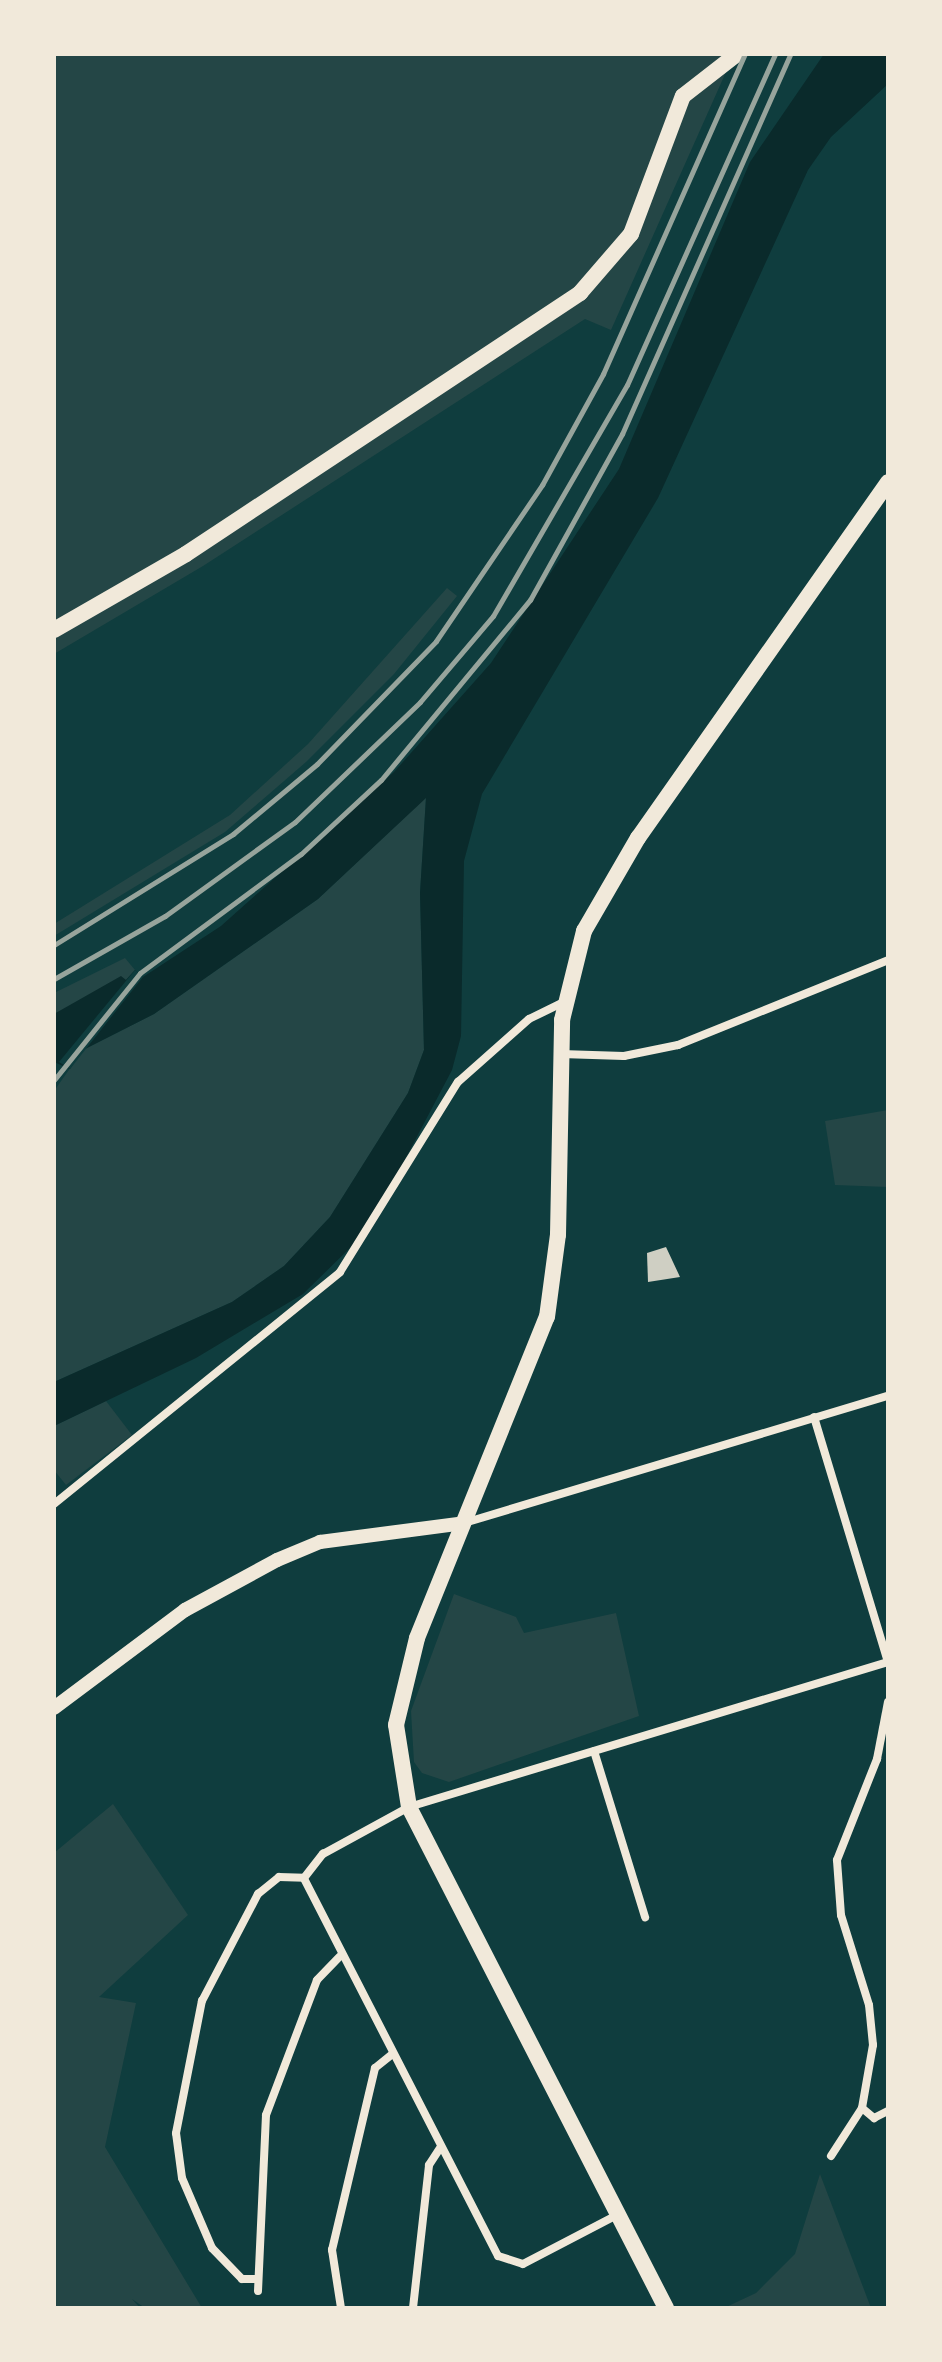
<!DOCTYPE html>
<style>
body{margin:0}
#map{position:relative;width:942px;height:2362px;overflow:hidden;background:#0f3d3e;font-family:Jost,sans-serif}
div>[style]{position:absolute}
.green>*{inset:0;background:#244646}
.water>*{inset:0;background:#0a2a2b}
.pier>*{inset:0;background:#0f3d3e}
.building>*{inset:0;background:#cfcfc3}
.minor>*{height:8px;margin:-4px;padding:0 4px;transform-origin:4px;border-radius:4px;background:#f1e9da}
.tertiary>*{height:14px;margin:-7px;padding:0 7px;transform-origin:7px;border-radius:7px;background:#f1e9da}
.secondary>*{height:16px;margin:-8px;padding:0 8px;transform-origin:8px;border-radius:8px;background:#f1e9da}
.rail>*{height:5px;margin:-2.5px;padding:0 2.5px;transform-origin:2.5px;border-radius:2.5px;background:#97a49c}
span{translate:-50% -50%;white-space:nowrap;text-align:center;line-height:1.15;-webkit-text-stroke:6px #f1e9da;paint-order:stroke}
.frame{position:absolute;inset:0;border:56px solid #f1e9da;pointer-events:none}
</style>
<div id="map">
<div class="green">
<i style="clip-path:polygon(54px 54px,734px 54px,611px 330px,585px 319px,203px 566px,54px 654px)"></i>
<i style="clip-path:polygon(447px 588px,457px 596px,394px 674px,306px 762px,225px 832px,54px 936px,54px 924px,230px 815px,308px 744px)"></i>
<i style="clip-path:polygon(426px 797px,420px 893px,424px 1050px,408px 1093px,330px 1217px,284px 1266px,232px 1302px,54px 1382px,54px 1091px,83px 1050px,154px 1014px,318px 899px)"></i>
<i style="clip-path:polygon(125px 958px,135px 970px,125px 981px,54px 1014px,54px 993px)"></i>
<i style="clip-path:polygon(888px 1110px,888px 1187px,835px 1185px,825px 1121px)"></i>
<i style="clip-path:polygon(106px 1401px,132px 1435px,66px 1485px,54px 1470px,54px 1426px)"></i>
<i style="clip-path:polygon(454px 1594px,516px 1617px,524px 1633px,616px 1613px,639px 1716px,449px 1782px,422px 1773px,414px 1762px,411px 1711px)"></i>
<i style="clip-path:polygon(113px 1804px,188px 1915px,99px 1997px,136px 2003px,105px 2147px,202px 2308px,145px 2308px,132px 2299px,140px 2308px,54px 2308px,54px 1853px)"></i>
<i style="clip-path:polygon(820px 2174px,871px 2308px,724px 2308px,756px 2293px,795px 2254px)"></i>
</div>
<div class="water">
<i style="clip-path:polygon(824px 54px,888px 54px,888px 84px,831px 137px,808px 170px,658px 498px,482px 794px,464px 861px,461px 1036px,452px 1070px,382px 1203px,356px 1242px,303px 1294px,196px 1358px,54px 1426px,54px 1382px,232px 1302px,284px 1266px,330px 1217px,408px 1093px,424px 1050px,420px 893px,426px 798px,318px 899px,154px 1014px,83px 1050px,70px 1069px,54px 1062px,54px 1014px,121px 976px,126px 980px,135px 970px,143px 977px,221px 926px,394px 772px,491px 663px,619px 469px,750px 162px)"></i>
</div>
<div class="pier">
<i style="clip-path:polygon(135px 970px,143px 977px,70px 1069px,59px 1062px)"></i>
</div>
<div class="building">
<i style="clip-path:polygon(666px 1247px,680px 1277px,648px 1282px,647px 1253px)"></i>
</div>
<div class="minor">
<i style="left:561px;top:1054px;width:63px;rotate:1.8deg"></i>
<i style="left:624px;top:1056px;width:55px;rotate:-11.5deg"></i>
<i style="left:678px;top:1045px;width:227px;rotate:-22deg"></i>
<i style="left:814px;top:1417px;width:256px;rotate:73.2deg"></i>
<i style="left:54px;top:1504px;width:368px;rotate:-39deg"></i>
<i style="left:340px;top:1272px;width:224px;rotate:-58.2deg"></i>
<i style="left:458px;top:1082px;width:95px;rotate:-41.6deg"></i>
<i style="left:529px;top:1019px;width:39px;rotate:-26deg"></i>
<i style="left:464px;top:1523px;width:443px;rotate:-16.7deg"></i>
<i style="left:594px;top:1751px;width:174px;rotate:72.9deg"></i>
<i style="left:862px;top:2108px;width:16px;rotate:40deg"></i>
<i style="left:874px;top:2118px;width:16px;rotate:-27deg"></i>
<i style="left:831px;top:2156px;width:57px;rotate:-57.1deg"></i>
<i style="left:862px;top:2108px;width:64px;rotate:-80.1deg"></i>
<i style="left:873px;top:2045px;width:40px;rotate:-95.7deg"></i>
<i style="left:869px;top:2005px;width:94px;rotate:-107.3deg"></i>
<i style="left:841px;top:1915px;width:55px;rotate:-94.2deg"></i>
<i style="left:837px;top:1860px;width:109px;rotate:-68.4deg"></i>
<i style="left:877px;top:1759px;width:58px;rotate:-79.1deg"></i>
<i style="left:617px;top:2215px;width:106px;rotate:152.5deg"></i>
<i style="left:523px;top:2264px;width:26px;rotate:-162deg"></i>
<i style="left:498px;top:2256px;width:425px;rotate:-117.2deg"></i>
<i style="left:304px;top:1878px;width:31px;rotate:-52deg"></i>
<i style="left:323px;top:1854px;width:98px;rotate:-28.7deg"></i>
<i style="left:409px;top:1807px;width:500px;rotate:-16.84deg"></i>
<i style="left:255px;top:2279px;width:13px;rotate:180deg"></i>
<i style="left:242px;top:2279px;width:43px;rotate:-134.1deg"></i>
<i style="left:212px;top:2248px;width:76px;rotate:-113.2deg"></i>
<i style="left:182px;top:2178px;width:45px;rotate:-97.6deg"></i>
<i style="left:176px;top:2133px;width:135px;rotate:-78.9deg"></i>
<i style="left:202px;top:2001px;width:121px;rotate:-62.4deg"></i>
<i style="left:258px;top:1894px;width:27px;rotate:-39deg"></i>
<i style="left:279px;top:1877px;width:25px;rotate:2deg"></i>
<i style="left:258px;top:2291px;width:176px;rotate:-87.4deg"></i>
<i style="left:266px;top:2115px;width:144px;rotate:-69.3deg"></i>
<i style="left:317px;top:1980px;width:32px;rotate:-46deg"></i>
<i style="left:341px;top:2308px;width:59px;rotate:-98.8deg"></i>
<i style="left:332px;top:2250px;width:187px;rotate:-76.7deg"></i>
<i style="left:375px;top:2068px;width:21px;rotate:-39deg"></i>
<i style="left:413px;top:2308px;width:144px;rotate:-83.6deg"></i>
<i style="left:429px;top:2165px;width:20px;rotate:-57deg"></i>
</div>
<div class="tertiary">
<i style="left:54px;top:1708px;width:164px;rotate:-36.8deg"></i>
<i style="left:185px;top:1610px;width:105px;rotate:-28.5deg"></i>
<i style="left:277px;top:1560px;width:47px;rotate:-22.7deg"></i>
<i style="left:320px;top:1542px;width:145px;rotate:-7.5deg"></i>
</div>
<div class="secondary">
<i style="left:54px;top:630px;width:152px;rotate:-29.9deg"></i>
<i style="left:186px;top:554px;width:473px;rotate:-33.5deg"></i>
<i style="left:580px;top:293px;width:78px;rotate:-49.2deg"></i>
<i style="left:631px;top:234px;width:147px;rotate:-69.4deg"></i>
<i style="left:683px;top:96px;width:68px;rotate:-37.9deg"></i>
<i style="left:666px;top:2308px;width:563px;rotate:-117.16deg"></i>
<i style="left:409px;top:1807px;width:83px;rotate:-99deg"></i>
<i style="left:396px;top:1725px;width:89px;rotate:-76.4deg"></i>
<i style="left:417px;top:1638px;width:346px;rotate:-68deg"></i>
<i style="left:547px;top:1317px;width:83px;rotate:-82.4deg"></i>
<i style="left:558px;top:1235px;width:215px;rotate:-88.9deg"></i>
<i style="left:562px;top:1020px;width:92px;rotate:-76.1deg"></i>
<i style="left:584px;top:931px;width:108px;rotate:-59.9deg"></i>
<i style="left:638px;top:838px;width:435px;rotate:-54.9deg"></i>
</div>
<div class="rail">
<i style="left:54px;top:945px;width:211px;rotate:-31.8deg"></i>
<i style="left:233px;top:834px;width:109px;rotate:-39.8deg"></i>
<i style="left:317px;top:764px;width:171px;rotate:-45.9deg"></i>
<i style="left:436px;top:641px;width:189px;rotate:-55.8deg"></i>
<i style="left:542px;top:485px;width:127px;rotate:-61.2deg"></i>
<i style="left:603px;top:374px;width:350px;rotate:-66.1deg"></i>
<i style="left:54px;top:979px;width:128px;rotate:-29.6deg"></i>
<i style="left:165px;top:916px;width:160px;rotate:-35.9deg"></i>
<i style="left:295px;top:822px;width:173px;rotate:-43.8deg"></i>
<i style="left:420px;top:702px;width:113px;rotate:-49.7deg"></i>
<i style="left:493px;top:616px;width:267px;rotate:-59.9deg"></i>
<i style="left:627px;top:385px;width:363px;rotate:-65.9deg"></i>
<i style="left:54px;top:1080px;width:137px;rotate:-51.2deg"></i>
<i style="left:140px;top:973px;width:200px;rotate:-36.5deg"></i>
<i style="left:301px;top:854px;width:109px;rotate:-42.8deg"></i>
<i style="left:381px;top:780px;width:234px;rotate:-50.4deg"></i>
<i style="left:530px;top:600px;width:190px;rotate:-61deg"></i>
<i style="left:622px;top:434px;width:415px;rotate:-66.1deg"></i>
</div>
<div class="frame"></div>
</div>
